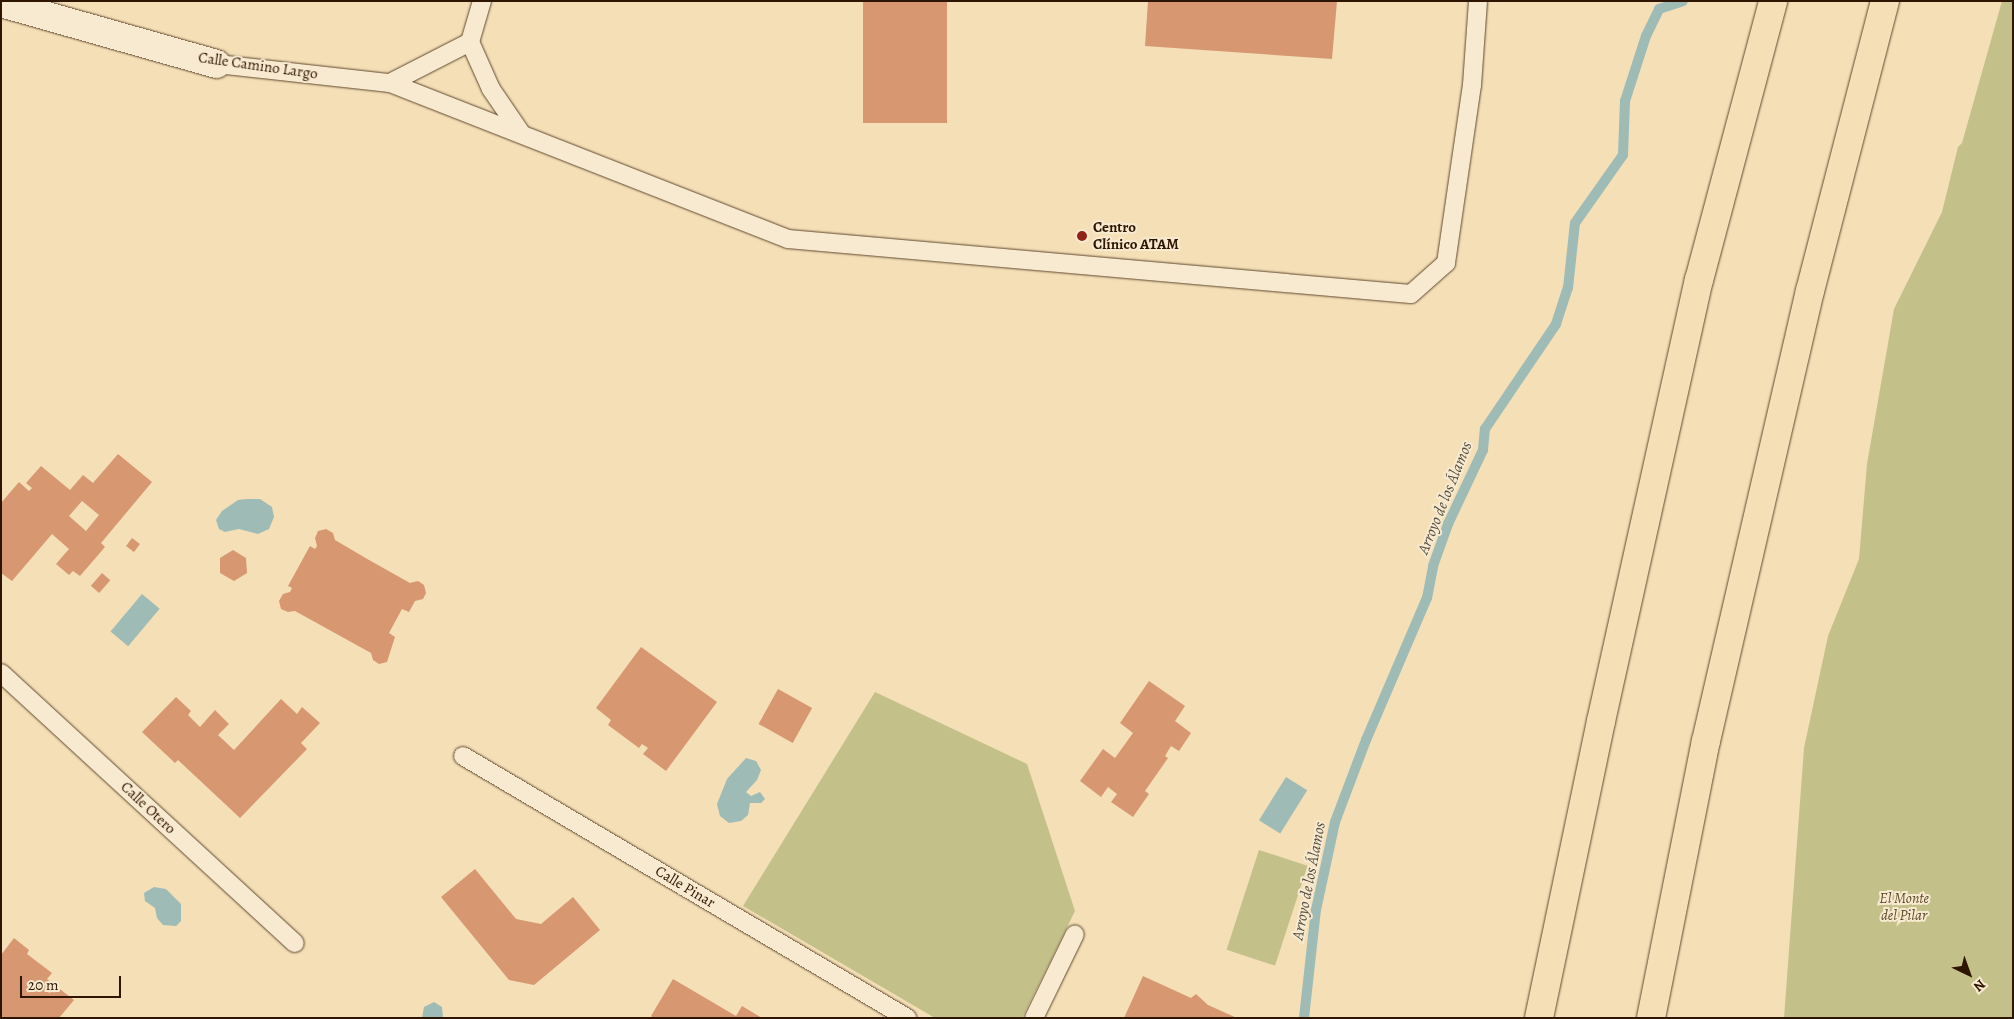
<!DOCTYPE html>
<meta charset="utf-8">
<style>
body{margin:0}
#map{position:relative;width:2014px;height:1019px;overflow:hidden;background:#f4dfb7;font-family:Alegreya,serif}
div>[style]{position:absolute}
.green>*{inset:0;background:#c3c089;transform-origin:0 0}
.water>*{inset:0;background:#9ebbb6;transform-origin:0 0}
.stream>*{height:10px;margin:-5px;padding:0 5px;transform-origin:5px;border-radius:5px;background:#9ebbb6}
.building>*{inset:0;background:#d79771;transform-origin:0 0}
.roads{filter:drop-shadow(0 0 1px #60482e) drop-shadow(0 0 1px #60482e)}
.service>*{height:18px;margin:-9px;padding:0 9px;transform-origin:9px;border-radius:9px;background:#f8ead0}
.minor>*{height:28px;margin:-14px;padding:0 14px;transform-origin:14px;border-radius:14px;background:#f8ead0}
.motorway>*{height:28px;margin:-14px;padding:0 14px;transform-origin:14px;border-radius:14px;background:#f4dfb7}
.dots>*{width:14px;height:14px;translate:-50% -50%;box-sizing:border-box;border:2px solid #f8ead0;border-radius:50%}
span{translate:-50% -50%;white-space:nowrap;text-align:center;line-height:1.15;-webkit-text-stroke:4px #f8ead0;paint-order:stroke}
.street-label{font-size:15px;color:#2e1500}
.poi-label{font-size:15px;color:#2e1500;font-weight:700}
.left{translate:0 -50%;text-align:left}
.park-label{font-size:15px;color:#5b4829;font-style:italic}
.water-label{font-size:16px;color:#554f40;font-style:italic}
.frame{position:absolute;inset:0;border:2px solid #2e1500;pointer-events:none}
.north{position:absolute;left:1944px;top:949px;width:50px;height:50px;-webkit-text-stroke:4px #f8ead0;paint-order:stroke;rotate:138deg;font-size:14px;font-weight:700;line-height:20px;text-align:center;color:#2e1500}
.north::after{content:'';display:block;margin:auto;width:18px;height:22px;background:#2e1500;clip-path:polygon(50% 0,100% 100%,50% 72%,0 100%)}
.scale{position:absolute;left:20px;top:976px;width:101px;height:22px;box-sizing:border-box;border:2px solid #2e1500;border-top:0;padding-left:6px;font-size:15px;line-height:18px;white-space:nowrap;color:#2e1500;-webkit-text-stroke:4px #f8ead0;paint-order:stroke}
</style>
<div id="map">
<div class="green">
<i style="clip-path:polygon(2002px 1px,2013px 1px,2013px 1018px,1784px 1018px,1804px 748px,1828px 636px,1859px 559px,1867px 464px,1894px 309px,1942px 212px,1958px 147px,1962px 143px)"></i>
<i style="clip-path:polygon(875px 692px,1027px 764px,1075px 911px,1022px 1018px,935px 1018px,743px 906px)"></i>
<i style="left:1259px;top:850px;width:51px;height:105px;rotate:18deg"></i>
</div>
<div class="water">
<i style="clip-path:polygon(246px 499px,260px 499px,272px 507px,274px 517px,269px 529px,258px 534px,239px 529px,225px 532px,219px 529px,216px 520px,222px 511px,238px 500px)"></i>
<i style="left:142px;top:594px;width:23px;height:49px;rotate:40deg"></i>
<i style="clip-path:polygon(746px 758px,756px 761px,761px 770px,757px 780px,746px 792px,751px 796px,760px 792px,765px 799px,761px 803px,750px 803px,748px 815px,741px 821px,729px 823px,720px 816px,717px 804px,727px 779px)"></i>
<i style="left:1286px;top:777px;width:25px;height:51px;rotate:32deg"></i>
<i style="clip-path:polygon(154px 887px,166px 889px,181px 904px,181px 921px,176px 926px,163px 925px,157px 918px,155px 908px,145px 901px,144px 893px)"></i>
<i style="clip-path:polygon(434px 1002px,442px 1007px,443px 1018px,422px 1018px,424px 1007px)"></i>
</div>
<div class="stream">
<i style="left:1304px;top:1018px;width:109px;rotate:-83.7deg"></i>
<i style="left:1316px;top:910px;width:90px;rotate:-77.8deg"></i>
<i style="left:1335px;top:822px;width:88px;rotate:-69.3deg"></i>
<i style="left:1366px;top:740px;width:155px;rotate:-66.8deg"></i>
<i style="left:1427px;top:598px;width:33px;rotate:-79deg"></i>
<i style="left:1433px;top:566px;width:45px;rotate:-70.3deg"></i>
<i style="left:1448px;top:524px;width:82px;rotate:-64.7deg"></i>
<i style="left:1483px;top:450px;width:21px;rotate:-85deg"></i>
<i style="left:1485px;top:429px;width:127px;rotate:-55.9deg"></i>
<i style="left:1556px;top:324px;width:38px;rotate:-72deg"></i>
<i style="left:1568px;top:288px;width:65px;rotate:-83.9deg"></i>
<i style="left:1575px;top:223px;width:83px;rotate:-54.8deg"></i>
<i style="left:1623px;top:155px;width:54px;rotate:-87.9deg"></i>
<i style="left:1625px;top:101px;width:68px;rotate:-72.1deg"></i>
<i style="left:1646px;top:36px;width:30px;rotate:-64deg"></i>
<i style="left:1659px;top:9px;width:25px;rotate:-18deg"></i>
</div>
<div class="building">
<i style="left:863px;top:1px;width:84px;height:122px"></i>
<i style="clip-path:polygon(1148px 1px,1337px 1px,1332px 59px,1145px 46px)"></i>
<i style="clip-path:polygon(evenodd,118px 454px,152px 482px,101px 543px,105px 547px,80px 576px,73px 571px,69px 575px,56px 564px,69px 549px,52px 534px,12px 581px,1px 573px,1px 503px,19px 482px,29px 491px,32px 488px,26px 483px,41px 466px,70px 490px,83px 475px,93px 483px,118px 454px,82px 501px,99px 515px,86px 531px,69px 516px,82px 501px)"></i>
<i style="clip-path:polygon(326px 529px,333px 533px,335px 540px,369px 560px,410px 583px,418px 581px,424px 585px,426px 593px,423px 599px,415px 601px,409px 612px,402px 609px,389px 633px,395px 637px,387px 662px,379px 664px,373px 660px,371px 653px,295px 611px,288px 612px,281px 609px,279px 601px,283px 594px,290px 592px,292px 588px,288px 586px,310px 546px,315px 549px,317px 546px,315px 538px,318px 531px)"></i>
<i style="left:132px;top:538px;width:10px;height:10px;rotate:37deg"></i>
<i style="clip-path:polygon(233px 550px,246px 558px,247px 573px,234px 581px,220px 573px,220px 558px)"></i>
<i style="left:102px;top:573px;width:11px;height:17px;rotate:41deg"></i>
<i style="clip-path:polygon(641px 647px,717px 702px,666px 771px,643px 754px,648px 748px,642px 744px,639px 748px,608px 725px,611px 720px,596px 708px)"></i>
<i style="clip-path:polygon(1149px 681px,1185px 706px,1175px 721px,1191px 733px,1179px 751px,1171px 746px,1165px 756px,1168px 758px,1145px 791px,1149px 794px,1133px 817px,1111px 802px,1117px 794px,1108px 787px,1101px 797px,1080px 781px,1103px 749px,1115px 758px,1133px 733px,1120px 723px)"></i>
<i style="left:778px;top:689px;width:39px;height:40px;rotate:29deg"></i>
<i style="clip-path:polygon(176px 697px,191px 711px,188px 715px,200px 727px,215px 710px,229px 724px,218px 735px,234px 750px,281px 699px,297px 714px,302px 707px,320px 723px,301px 743px,307px 749px,240px 818px,178px 760px,175px 763px,142px 732px)"></i>
<i style="clip-path:polygon(475px 869px,516px 919px,541px 924px,573px 897px,600px 930px,534px 985px,509px 980px,441px 897px)"></i>
<i style="clip-path:polygon(14px 938px,29px 950px,27px 954px,52px 973px,47px 979px,74px 1000px,59px 1018px,1px 1018px,1px 955px)"></i>
<i style="clip-path:polygon(1143px 976px,1191px 998px,1196px 994px,1208px 1005px,1237px 1018px,1124px 1018px)"></i>
<i style="clip-path:polygon(673px 979px,736px 1016px,742px 1006px,762px 1018px,653px 1018px,651px 1016px)"></i>
</div>
<div class="roads">
<div class="service">
<i style="left:470px;top:42px;width:51px;rotate:65.9deg"></i>
<i style="left:491px;top:89px;width:53px;rotate:55.7deg"></i>
<i style="left:217px;top:64px;width:174px;rotate:6.3deg"></i>
<i style="left:390px;top:83px;width:90px;rotate:-27.1deg"></i>
<i style="left:470px;top:42px;width:43px;rotate:-73.7deg"></i>
<i style="left:390px;top:83px;width:427px;rotate:21.4deg"></i>
<i style="left:788px;top:239px;width:625px;rotate:5.05deg"></i>
<i style="left:1411px;top:294px;width:47px;rotate:-41.5deg"></i>
<i style="left:1446px;top:263px;width:180px;rotate:-81.7deg"></i>
<i style="left:1472px;top:85px;width:84px;rotate:-85.9deg"></i>
<i style="left:1px;top:673px;width:399px;rotate:42.6deg"></i>
<i style="left:463px;top:756px;width:516px;rotate:30.54deg"></i>
<i style="left:1034px;top:1018px;width:93px;rotate:-64deg"></i>
</div>
<div class="minor">
<i style="left:1px;top:3px;width:224px;rotate:15.8deg"></i>
</div>
<div class="motorway">
<i style="left:1539px;top:1018px;width:303px;rotate:-78.2deg"></i>
<i style="left:1601px;top:721px;width:452px;rotate:-77.5deg"></i>
<i style="left:1699px;top:280px;width:289px;rotate:-75.1deg"></i>
<i style="left:1651px;top:1018px;width:282px;rotate:-78.8deg"></i>
<i style="left:1706px;top:741px;width:462px;rotate:-77deg"></i>
<i style="left:1810px;top:291px;width:300px;rotate:-75.5deg"></i>
</div>
</div>
<div class="dots">
<i style="left:1082px;top:236px;background:#8f2418"></i>
</div>
<div class="street-label">
<span style="left:258px;top:66px;rotate:8deg">Calle Camino Largo</span>
<span style="left:148px;top:808px;rotate:43deg">Calle Otero</span>
<span style="left:685px;top:887px;rotate:31deg">Calle Pinar</span>
</div>
<div class="poi-label">
<span class="left" style="left:1093px;top:236px">Centro<br>Clínico ATAM</span>
</div>
<div class="park-label">
<span style="left:1904px;top:907px">El Monte<br>del Pilar</span>
</div>
<div class="water-label">
<span style="left:1445px;top:498px;rotate:-68deg">Arroyo de los Álamos</span>
<span style="left:1309px;top:881px;rotate:-79deg">Arroyo de los Álamos</span>
</div>
<div class="frame"></div>
<div class="north">N</div>
<div class="scale">20 m</div>
</div>
